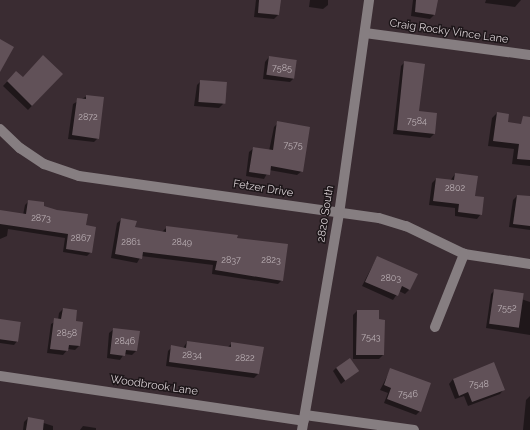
<!DOCTYPE html>
<style>
body{margin:0}
#map{position:relative;width:530px;height:430px;overflow:hidden;background:#3a2c32;font-family:Raleway,sans-serif}
div>[style]{position:absolute}
.shadow>*{inset:0;background:#0007}
.building>*{inset:0;background:#615158;transform-origin:0 0}
.minor>*{height:10px;margin:-5px;padding:0 5px;transform-origin:5px;border-radius:5px;background:#867e81}
span{translate:-50% -50%;white-space:nowrap;text-align:center;line-height:1.15;-webkit-text-stroke:3px #1d1619;paint-order:stroke}
.number-label{font-size:9px;color:#bbb0b5}
.number-label span{-webkit-text-stroke-width:0}
.street-label{font-size:11px;color:#d9d0d4}
</style>
<div id="map">
<div class="shadow">
<i style="clip-path:polygon(256px 0,280px 0,278px 15px,274px 19px,254px 17px)"></i>
<i style="clip-path:polygon(310px 0,328px 0,328px 5px,323px 9px,309px 7px)"></i>
<i style="clip-path:polygon(413px 0,437px 0,434px 15px,430px 19px,411px 16px)"></i>
<i style="clip-path:polygon(486px 0,521px 0,515px 7px,485px 3px)"></i>
<i style="clip-path:polygon(269px 57px,294px 78px,290px 82px,263px 79px,265px 62px)"></i>
<i style="clip-path:polygon(405px 62px,417px 112px,434px 134px,430px 138px,393px 134px,401px 66px)"></i>
<i style="clip-path:polygon(16px 72px,23px 78px,62px 74px,28px 110px,3px 86px)"></i>
<i style="clip-path:polygon(201px 81px,223px 104px,219px 108px,194px 106px,197px 85px)"></i>
<i style="clip-path:polygon(87px 96px,98px 138px,94px 142px,68px 139px,73px 104px)"></i>
<i style="clip-path:polygon(497px 113px,507px 123px,530px 126px,530px 166px,512px 164px,514px 149px,488px 146px,492px 118px)"></i>
<i style="clip-path:polygon(278px 123px,302px 171px,297px 175px,269px 170px,264px 179px,246px 176px,249px 152px,254px 148px,269px 151px,274px 127px)"></i>
<i style="clip-path:polygon(455px 174px,474px 197px,481px 214px,477px 219px,455px 216px,455px 208px,429px 205px,432px 183px,436px 179px,450px 181px)"></i>
<i style="clip-path:polygon(517px 196px,530px 197px,530px 230px,509px 227px,513px 200px)"></i>
<i style="clip-path:polygon(29px 201px,85px 226px,91px 252px,87px 256px,63px 252px,65px 238px,8px 229px,7px 236px,0 239px,0 211px,23px 215px,25px 205px)"></i>
<i style="clip-path:polygon(122px 219px,134px 228px,162px 232px,167px 227px,236px 239px,282px 280px,278px 284px,212px 274px,213px 265px,141px 256px,137px 263px,111px 258px,117px 223px)"></i>
<i style="clip-path:polygon(377px 257px,409px 290px,405px 294px,399px 291px,393px 300px,362px 286px)"></i>
<i style="clip-path:polygon(495px 290px,530px 302px,530px 335px,486px 328px,491px 294px)"></i>
<i style="clip-path:polygon(63px 309px,75px 321px,79px 346px,75px 350px,68px 349px,63px 355px,47px 353px,51px 324px,58px 320px,59px 313px)"></i>
<i style="clip-path:polygon(357px 311px,383px 355px,379px 359px,353px 359px,353px 315px)"></i>
<i style="clip-path:polygon(0 320px,18px 340px,14px 345px,0 343px)"></i>
<i style="clip-path:polygon(114px 329px,136px 351px,132px 355px,124px 354px,120px 360px,107px 358px,109px 333px)"></i>
<i style="clip-path:polygon(187px 342px,227px 348px,232px 343px,258px 374px,254px 378px,166px 366px,168px 351px,172px 347px,183px 348px)"></i>
<i style="clip-path:polygon(337px 367px,357px 371px,341px 384px,333px 371px)"></i>
<i style="clip-path:polygon(391px 369px,420px 411px,416px 415px,384px 403px,388px 393px,380px 390px)"></i>
<i style="clip-path:polygon(453px 379px,504px 389px,500px 394px,468px 406px,464px 396px,455px 399px,449px 384px)"></i>
<i style="clip-path:polygon(530px 396px,530px 430px,523px 430px,526px 400px)"></i>
<i style="clip-path:polygon(28px 418px,53px 426px,53px 430px,23px 430px,24px 422px)"></i>
<i style="clip-path:polygon(83px 426px,96px 428px,96px 430px,80px 430px)"></i>
</div>
<div class="building">
<i style="clip-path:polygon(259px 0,281px 0,279px 15px,258px 13px)"></i>
<i style="clip-path:polygon(416px 0,438px 0,435px 15px,415px 12px)"></i>
<i style="clip-path:polygon(0 39px,14px 47px,0 72px)"></i>
<i style="clip-path:polygon(43px 55px,63px 74px,32px 106px,7px 81px,16px 71px,23px 77px)"></i>
<i style="left:269px;top:56px;width:28px;height:19px;rotate:8deg"></i>
<i style="clip-path:polygon(404px 61px,425px 64px,419px 111px,437px 113px,435px 134px,397px 130px)"></i>
<i style="left:200px;top:80px;width:27px;height:22px;rotate:4deg"></i>
<i style="clip-path:polygon(86px 95px,104px 97px,99px 139px,72px 135px,77px 98px,86px 99px)"></i>
<i style="clip-path:polygon(497px 112px,509px 114px,508px 122px,521px 124px,523px 116px,530px 117px,530px 160px,517px 159px,519px 144px,493px 141px)"></i>
<i style="clip-path:polygon(277px 121px,310px 127px,303px 172px,271px 166px,270px 175px,249px 172px,253px 147px,273px 150px)"></i>
<i style="clip-path:polygon(455px 173px,478px 176px,475px 196px,484px 197px,482px 215px,458px 212px,459px 204px,433px 201px,436px 178px,454px 180px)"></i>
<i style="clip-path:polygon(517px 195px,530px 196px,530px 226px,513px 224px)"></i>
<i style="clip-path:polygon(28px 200px,44px 202px,44px 206px,57px 210px,88px 214px,86px 225px,96px 227px,92px 253px,66px 249px,68px 234px,0 224px,0 210px,26px 214px)"></i>
<i style="clip-path:polygon(121px 218px,137px 221px,135px 227px,166px 232px,166px 226px,238px 235px,237px 238px,288px 244px,283px 281px,215px 270px,217px 261px,143px 252px,142px 259px,115px 254px)"></i>
<i style="clip-path:polygon(377px 256px,418px 274px,410px 290px,402px 286px,398px 296px,365px 282px)"></i>
<i style="left:494px;top:289px;width:30px;height:35px;rotate:8deg"></i>
<i style="clip-path:polygon(63px 308px,77px 310px,76px 321px,83px 322px,80px 346px,69px 345px,68px 351px,50px 349px,54px 318px,61px 319px)"></i>
<i style="clip-path:polygon(357px 310px,379px 310px,379px 319px,385px 320px,384px 355px,356px 355px)"></i>
<i style="left:0;top:319px;width:21px;height:20px;rotate:8deg"></i>
<i style="clip-path:polygon(113px 328px,140px 331px,137px 351px,126px 350px,125px 356px,110px 354px)"></i>
<i style="clip-path:polygon(187px 341px,231px 347px,231px 342px,264px 347px,259px 374px,169px 362px,171px 345px,186px 348px)"></i>
<i style="left:350px;top:358px;width:16px;height:17px;rotate:55deg"></i>
<i style="clip-path:polygon(494px 362px,505px 390px,472px 402px,468px 392px,459px 396px,453px 379px)"></i>
<i style="clip-path:polygon(390px 368px,431px 383px,421px 412px,387px 399px,391px 388px,384px 385px)"></i>
<i style="clip-path:polygon(28px 417px,44px 420px,43px 430px,26px 430px)"></i>
</div>
<div class="minor">
<i style="left:365px;top:33px;width:166px;rotate:7.6deg"></i>
<i style="left:0;top:129px;width:28px;rotate:44deg"></i>
<i style="left:20px;top:148px;width:29px;rotate:34deg"></i>
<i style="left:44px;top:164px;width:37px;rotate:19deg"></i>
<i style="left:79px;top:176px;width:303px;rotate:8deg"></i>
<i style="left:379px;top:218px;width:28px;rotate:17deg"></i>
<i style="left:406px;top:226px;width:64px;rotate:25.8deg"></i>
<i style="left:464px;top:254px;width:67px;rotate:8.6deg"></i>
<i style="left:435px;top:327px;width:79px;rotate:-68.3deg"></i>
<i style="left:0;top:376px;width:307px;rotate:8.4deg"></i>
<i style="left:305px;top:415px;width:110px;rotate:7.8deg"></i>
<i style="left:302px;top:430px;width:219px;rotate:-80.3deg"></i>
<i style="left:339px;top:214px;width:216px;rotate:-82deg"></i>
</div>
<div class="number-label">
<span style="left:282px;top:68px">7585</span>
<span style="left:88px;top:117px">2872</span>
<span style="left:417px;top:121px">7584</span>
<span style="left:293px;top:145px">7575</span>
<span style="left:455px;top:188px">2802</span>
<span style="left:41px;top:218px">2873</span>
<span style="left:81px;top:238px">2867</span>
<span style="left:131px;top:242px">2861</span>
<span style="left:182px;top:242px">2849</span>
<span style="left:231px;top:260px">2837</span>
<span style="left:271px;top:260px">2823</span>
<span style="left:391px;top:278px">2803</span>
<span style="left:507px;top:308px">7552</span>
<span style="left:67px;top:333px">2858</span>
<span style="left:371px;top:337px">7543</span>
<span style="left:125px;top:341px">2846</span>
<span style="left:192px;top:355px">2834</span>
<span style="left:245px;top:358px">2822</span>
<span style="left:479px;top:384px">7548</span>
<span style="left:408px;top:394px">7546</span>
</div>
<div class="street-label">
<span style="left:449px;top:32px;rotate:8deg">Craig Rocky Vince Lane</span>
<span style="left:263px;top:189px;rotate:9deg">Fetzer Drive</span>
<span style="left:326px;top:214px;rotate:-81deg">2820 South</span>
<span style="left:154px;top:386px;rotate:8deg">Woodbrook Lane</span>
</div>
</div>
